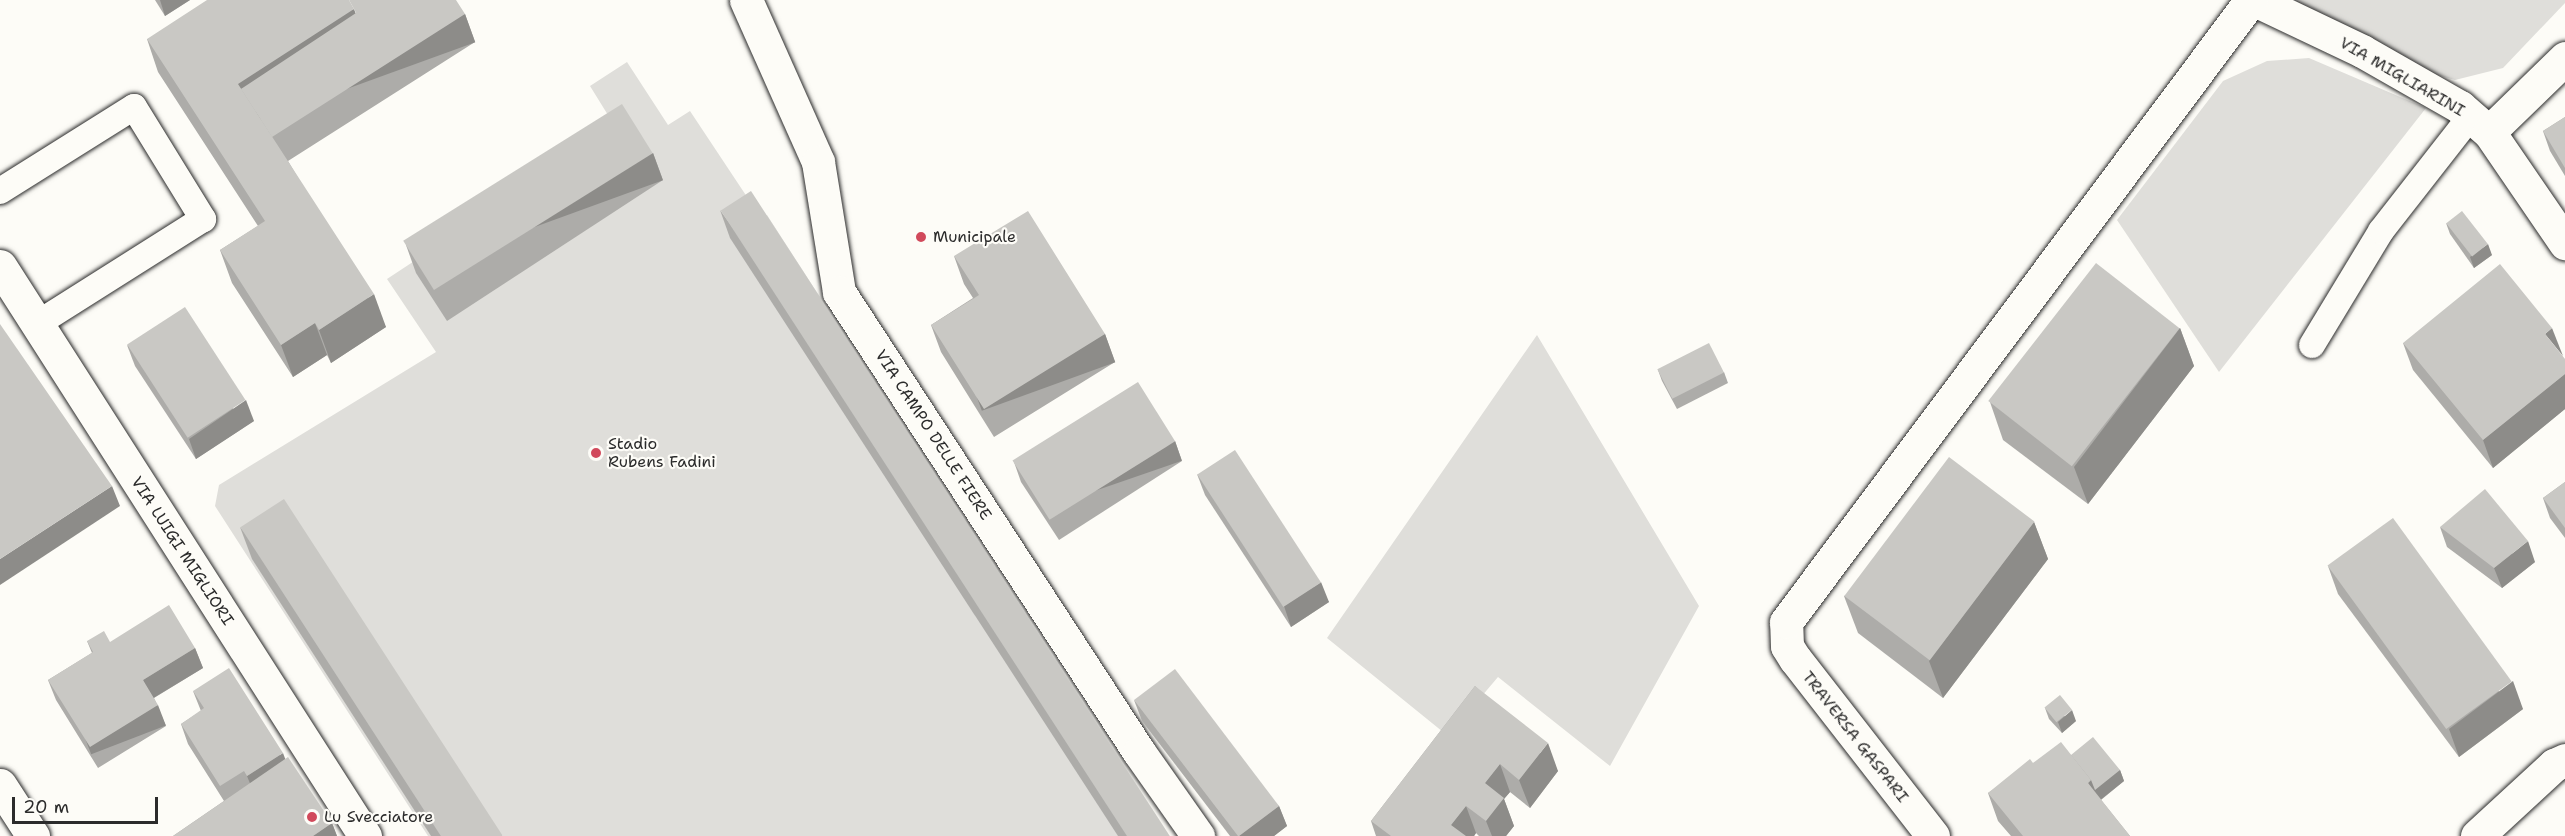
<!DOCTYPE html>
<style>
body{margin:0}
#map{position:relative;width:2565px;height:836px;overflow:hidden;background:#fdfcf7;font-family:"Shantell Sans",sans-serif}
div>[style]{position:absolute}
.green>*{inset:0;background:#dfdeda}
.roads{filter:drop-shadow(0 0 2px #2b2b2b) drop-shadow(0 0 2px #2b2b2b)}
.lane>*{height:26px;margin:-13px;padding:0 13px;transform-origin:13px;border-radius:13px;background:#fdfcf7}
.street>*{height:33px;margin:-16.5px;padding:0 16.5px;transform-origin:16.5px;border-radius:16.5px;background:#fdfcf7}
.secondary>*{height:33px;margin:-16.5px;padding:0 16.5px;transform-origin:16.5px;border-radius:16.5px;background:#fdfcf7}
.wall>*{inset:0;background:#adaca9}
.shaded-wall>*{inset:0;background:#8d8c89;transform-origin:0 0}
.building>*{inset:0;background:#c9c8c4;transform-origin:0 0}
.dots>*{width:16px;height:16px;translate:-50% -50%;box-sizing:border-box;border:3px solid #fdfcf7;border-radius:50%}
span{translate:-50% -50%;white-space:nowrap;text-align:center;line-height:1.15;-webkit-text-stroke:4.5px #fdfcf7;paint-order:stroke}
.street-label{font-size:16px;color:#2b2b2b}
.poi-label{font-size:16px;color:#2b2b2b}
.left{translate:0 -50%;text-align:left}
.scale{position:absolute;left:12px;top:797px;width:146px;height:27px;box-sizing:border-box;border:3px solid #2b2b2b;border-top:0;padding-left:8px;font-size:18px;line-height:21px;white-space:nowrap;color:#2b2b2b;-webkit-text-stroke:4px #fdfcf7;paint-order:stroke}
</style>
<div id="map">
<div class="green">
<i style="clip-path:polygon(2294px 0,2565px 0,2565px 3px,2503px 68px,2455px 80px,2427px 72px)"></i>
<i style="clip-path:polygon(2309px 58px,2426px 108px,2219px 372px,2117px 220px,2223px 81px,2267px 61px)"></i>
<i style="clip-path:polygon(627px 62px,668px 125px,690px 111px,761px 218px,767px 215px,1168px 836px,428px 836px,215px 506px,219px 485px,436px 352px,387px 279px,616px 128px,590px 86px)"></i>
<i style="clip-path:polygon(1537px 335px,1699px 606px,1610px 766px,1498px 677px,1448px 736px,1327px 638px)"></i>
</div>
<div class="roads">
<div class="lane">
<i style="left:0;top:191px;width:158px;rotate:-32.1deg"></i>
<i style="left:134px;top:107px;width:132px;rotate:58.4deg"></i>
<i style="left:203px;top:219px;width:196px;rotate:147.7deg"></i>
<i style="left:2312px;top:345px;width:133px;rotate:-58.8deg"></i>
<i style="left:2381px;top:231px;width:146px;rotate:-52deg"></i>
</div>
<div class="street">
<i style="left:746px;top:0;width:177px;rotate:66deg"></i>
<i style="left:818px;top:162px;width:132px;rotate:80.8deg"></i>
<i style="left:839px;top:292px;width:549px;rotate:56.89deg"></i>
<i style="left:1139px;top:752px;width:103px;rotate:54.9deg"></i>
<i style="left:2255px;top:0;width:119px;rotate:25.5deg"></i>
<i style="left:2362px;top:51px;width:113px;rotate:29.7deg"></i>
<i style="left:2460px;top:107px;width:38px;rotate:41deg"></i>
<i style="left:2489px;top:132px;width:135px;rotate:55.6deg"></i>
<i style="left:2489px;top:132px;width:106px;rotate:-44.2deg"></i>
<i style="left:0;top:785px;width:61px;rotate:57.1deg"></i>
<i style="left:1933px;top:836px;width:224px;rotate:-127.9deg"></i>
<i style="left:1795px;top:659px;width:15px;rotate:-122deg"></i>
<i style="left:1787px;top:646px;width:24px;rotate:-92deg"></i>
<i style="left:1786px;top:622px;width:777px;rotate:-53.22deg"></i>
<i style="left:2477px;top:836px;width:105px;rotate:-42.7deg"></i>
<i style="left:2554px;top:765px;width:12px;rotate:-24deg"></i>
</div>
<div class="secondary">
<i style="left:0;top:266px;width:677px;rotate:57.37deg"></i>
</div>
</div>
<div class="wall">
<i style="clip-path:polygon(155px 0,190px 0,165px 16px)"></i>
<i style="clip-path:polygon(465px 14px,475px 42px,288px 161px,386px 327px,331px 363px,327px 355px,293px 377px,232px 283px,220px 250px,258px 226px,158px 72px,147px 39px)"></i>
<i style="clip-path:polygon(2565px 117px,2565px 176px,2550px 151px,2543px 131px)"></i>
<i style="clip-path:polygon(653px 153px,663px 180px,447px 321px,416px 273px,406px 245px)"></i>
<i style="clip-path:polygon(720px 210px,1169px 836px,1118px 836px,730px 238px)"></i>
<i style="clip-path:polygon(2446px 223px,2492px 255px,2474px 268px,2450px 234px)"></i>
<i style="clip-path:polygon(954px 256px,1105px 334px,1115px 362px,994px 437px,941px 352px,931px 325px,973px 298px,964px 284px)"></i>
<i style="clip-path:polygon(2180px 328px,2194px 366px,2088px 504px,2003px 440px,1990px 402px)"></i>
<i style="clip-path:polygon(2403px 343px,2565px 359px,2565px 409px,2493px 468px,2413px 370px)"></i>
<i style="clip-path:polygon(127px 345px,254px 421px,196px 459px,135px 366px)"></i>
<i style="clip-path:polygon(1658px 370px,1724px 372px,1728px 383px,1677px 409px,1662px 381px)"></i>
<i style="clip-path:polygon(1175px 441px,1182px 461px,1059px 540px,1021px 482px,1014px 462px)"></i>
<i style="clip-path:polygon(1197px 474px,1329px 602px,1291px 627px,1205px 495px)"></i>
<i style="clip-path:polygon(2565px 482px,2565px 538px,2550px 518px,2543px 498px)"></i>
<i style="clip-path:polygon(2034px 522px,2048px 559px,1943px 698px,1858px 633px,1844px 596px)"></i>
<i style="clip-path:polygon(240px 527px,502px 836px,431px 836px,252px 559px)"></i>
<i style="clip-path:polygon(2440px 527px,2535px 562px,2502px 588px,2447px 547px)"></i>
<i style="clip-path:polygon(2328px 566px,2523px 709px,2459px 757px,2338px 594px)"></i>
<i style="clip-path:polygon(87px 641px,195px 648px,203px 668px,154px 698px,166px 726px,98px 768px,56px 700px,48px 680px,92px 653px)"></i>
<i style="clip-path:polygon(1475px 686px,1558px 771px,1530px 808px,1510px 792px,1504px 799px,1514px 826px,1506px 836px,1479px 836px,1476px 833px,1474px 836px,1376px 836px,1371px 821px)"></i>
<i style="clip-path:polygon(193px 691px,285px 759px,332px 823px,337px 836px,173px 836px,224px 801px,188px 744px,181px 724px,201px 711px)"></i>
<i style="clip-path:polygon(1134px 700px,1279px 806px,1287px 826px,1274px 836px,1230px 836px,1142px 721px)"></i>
<i style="clip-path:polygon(2045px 708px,2076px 721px,2062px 733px,2049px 719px)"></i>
<i style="clip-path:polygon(2071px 755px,2120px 770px,2124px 781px,2101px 800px,2130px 836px,2011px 836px,1998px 821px,1988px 793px,2033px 763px)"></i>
</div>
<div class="shaded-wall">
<i style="clip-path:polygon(160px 0,190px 0,165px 16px)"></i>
<i style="left:354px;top:9px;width:34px;height:138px;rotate:69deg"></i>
<i style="left:465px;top:14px;width:30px;height:230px;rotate:70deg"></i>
<i style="left:653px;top:153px;width:29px;height:257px;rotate:70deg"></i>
<i style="clip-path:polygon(2488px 244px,2492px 255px,2474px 268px,2470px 257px)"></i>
<i style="clip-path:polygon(374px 294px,386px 327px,331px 363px,319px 330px)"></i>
<i style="clip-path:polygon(315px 323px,327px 355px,293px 377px,281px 345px)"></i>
<i style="clip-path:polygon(2180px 328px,2194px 366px,2088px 504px,2074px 467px)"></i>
<i style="clip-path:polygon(2552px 328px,2563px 356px,2545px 334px)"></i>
<i style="left:1105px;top:334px;width:30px;height:142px;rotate:70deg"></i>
<i style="clip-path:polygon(2565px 374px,2565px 409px,2493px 468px,2483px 440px)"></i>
<i style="clip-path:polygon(246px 400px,254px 421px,196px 459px,189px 439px)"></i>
<i style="left:1175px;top:441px;width:21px;height:146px;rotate:71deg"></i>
<i style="clip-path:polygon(112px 486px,120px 506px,0 585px,0 559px)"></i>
<i style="clip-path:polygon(2034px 522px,2048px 559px,1943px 698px,1929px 661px)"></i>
<i style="clip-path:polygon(2528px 541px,2535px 562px,2502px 588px,2494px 568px)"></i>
<i style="clip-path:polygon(1321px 582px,1329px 602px,1291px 627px,1284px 606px)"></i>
<i style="clip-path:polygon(195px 648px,203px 668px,150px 700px,143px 680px)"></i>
<i style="clip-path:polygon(2513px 681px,2523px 709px,2459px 757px,2449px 729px)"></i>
<i style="left:158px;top:705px;width:22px;height:80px;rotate:69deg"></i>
<i style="clip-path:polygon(2072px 710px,2076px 721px,2062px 733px,2058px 722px)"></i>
<i style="clip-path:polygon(1548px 743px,1558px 771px,1530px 808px,1519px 780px)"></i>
<i style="clip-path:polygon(283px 753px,291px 774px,255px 796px,247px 776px)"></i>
<i style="clip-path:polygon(1500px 764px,1510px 792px,1504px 799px,1514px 826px,1506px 836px,1492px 836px,1486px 821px,1485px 783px)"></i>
<i style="clip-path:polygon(2120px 770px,2124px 781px,2099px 801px,2088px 783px,2091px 780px)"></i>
<i style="clip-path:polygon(1279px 806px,1287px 826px,1274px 836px,1239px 836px)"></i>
<i style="clip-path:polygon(1466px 806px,1476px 833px,1474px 836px,1455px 836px,1451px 825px)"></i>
<i style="clip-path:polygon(332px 823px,337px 836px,313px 836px)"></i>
</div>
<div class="building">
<i style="clip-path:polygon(207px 0,349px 0,354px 9px,238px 84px,374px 294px,319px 330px,315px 323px,281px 345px,220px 250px,265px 221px,147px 39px)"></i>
<i style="clip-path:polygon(349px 0,456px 0,465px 14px,272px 137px,241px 89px,356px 13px,354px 9px)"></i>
<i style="left:622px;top:104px;width:58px;height:258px;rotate:58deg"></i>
<i style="clip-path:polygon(2565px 117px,2565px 168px,2543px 131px)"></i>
<i style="left:751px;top:191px;width:769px;height:36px;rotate:57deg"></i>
<i style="clip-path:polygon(1028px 211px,1105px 334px,984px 409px,931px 325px,979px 295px,954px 256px)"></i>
<i style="left:2462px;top:211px;width:42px;height:20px;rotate:52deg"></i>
<i style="left:2096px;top:263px;width:106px;height:175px;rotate:38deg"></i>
<i style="clip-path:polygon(2500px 264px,2552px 328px,2545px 334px,2565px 359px,2565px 374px,2483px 440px,2403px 343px)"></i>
<i style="left:185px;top:307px;width:111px;height:69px;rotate:57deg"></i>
<i style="clip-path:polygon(0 324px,112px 486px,0 559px)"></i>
<i style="left:1709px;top:343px;width:33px;height:58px;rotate:63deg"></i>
<i style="left:1138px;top:382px;width:70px;height:148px;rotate:58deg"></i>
<i style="left:1235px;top:450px;width:158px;height:45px;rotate:57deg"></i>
<i style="left:1949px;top:457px;width:107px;height:174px;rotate:37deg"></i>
<i style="clip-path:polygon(2565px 482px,2565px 528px,2543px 498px)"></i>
<i style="clip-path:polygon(2485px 489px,2528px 541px,2494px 568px,2440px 527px)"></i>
<i style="left:284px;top:499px;width:401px;height:52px;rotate:57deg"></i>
<i style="left:2393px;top:518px;width:202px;height:81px;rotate:54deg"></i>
<i style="clip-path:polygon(169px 605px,195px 648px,143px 680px,158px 705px,90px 747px,48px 680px,93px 652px,87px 641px,104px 631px,110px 642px)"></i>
<i style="clip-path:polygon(229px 668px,283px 753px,247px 776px,244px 771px,220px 786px,181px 724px,204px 708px,193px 691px)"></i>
<i style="clip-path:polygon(1175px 669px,1279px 806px,1239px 836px,1238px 836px,1134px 700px)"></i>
<i style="clip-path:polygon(1475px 686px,1548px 743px,1519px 780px,1500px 764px,1485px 783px,1504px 798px,1486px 821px,1466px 806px,1451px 825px,1466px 836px,1391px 836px,1371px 821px)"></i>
<i style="left:2060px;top:695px;width:19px;height:20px;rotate:51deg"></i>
<i style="clip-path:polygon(2093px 737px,2120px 770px,2095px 790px,2091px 780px,2071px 755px)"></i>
<i style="clip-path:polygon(2061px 742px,2091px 780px,2088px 783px,2130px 836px,2023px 836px,1988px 793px,2030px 759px,2033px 763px)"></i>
<i style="clip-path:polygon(288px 757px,332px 823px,313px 836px,173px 836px)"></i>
</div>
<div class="dots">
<i style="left:921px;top:237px;background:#d1495b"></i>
<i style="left:596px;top:453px;background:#d1495b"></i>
<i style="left:312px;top:817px;background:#d1495b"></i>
</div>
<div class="street-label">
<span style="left:2402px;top:77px;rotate:30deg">VIA MIGLIARINI</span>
<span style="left:933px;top:435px;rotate:57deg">VIA CAMPO DELLE FIERE</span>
<span style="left:182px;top:551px;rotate:57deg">VIA LUIGI MIGLIORI</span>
<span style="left:1855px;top:737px;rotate:52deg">TRAVERSA GASPARI</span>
</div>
<div class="poi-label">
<span class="left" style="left:933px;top:237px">Municipale</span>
<span class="left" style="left:608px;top:453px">Stadio<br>Rubens Fadini</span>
<span class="left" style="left:324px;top:817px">Lu Svecciatore</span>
</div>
<div class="scale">20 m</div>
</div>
